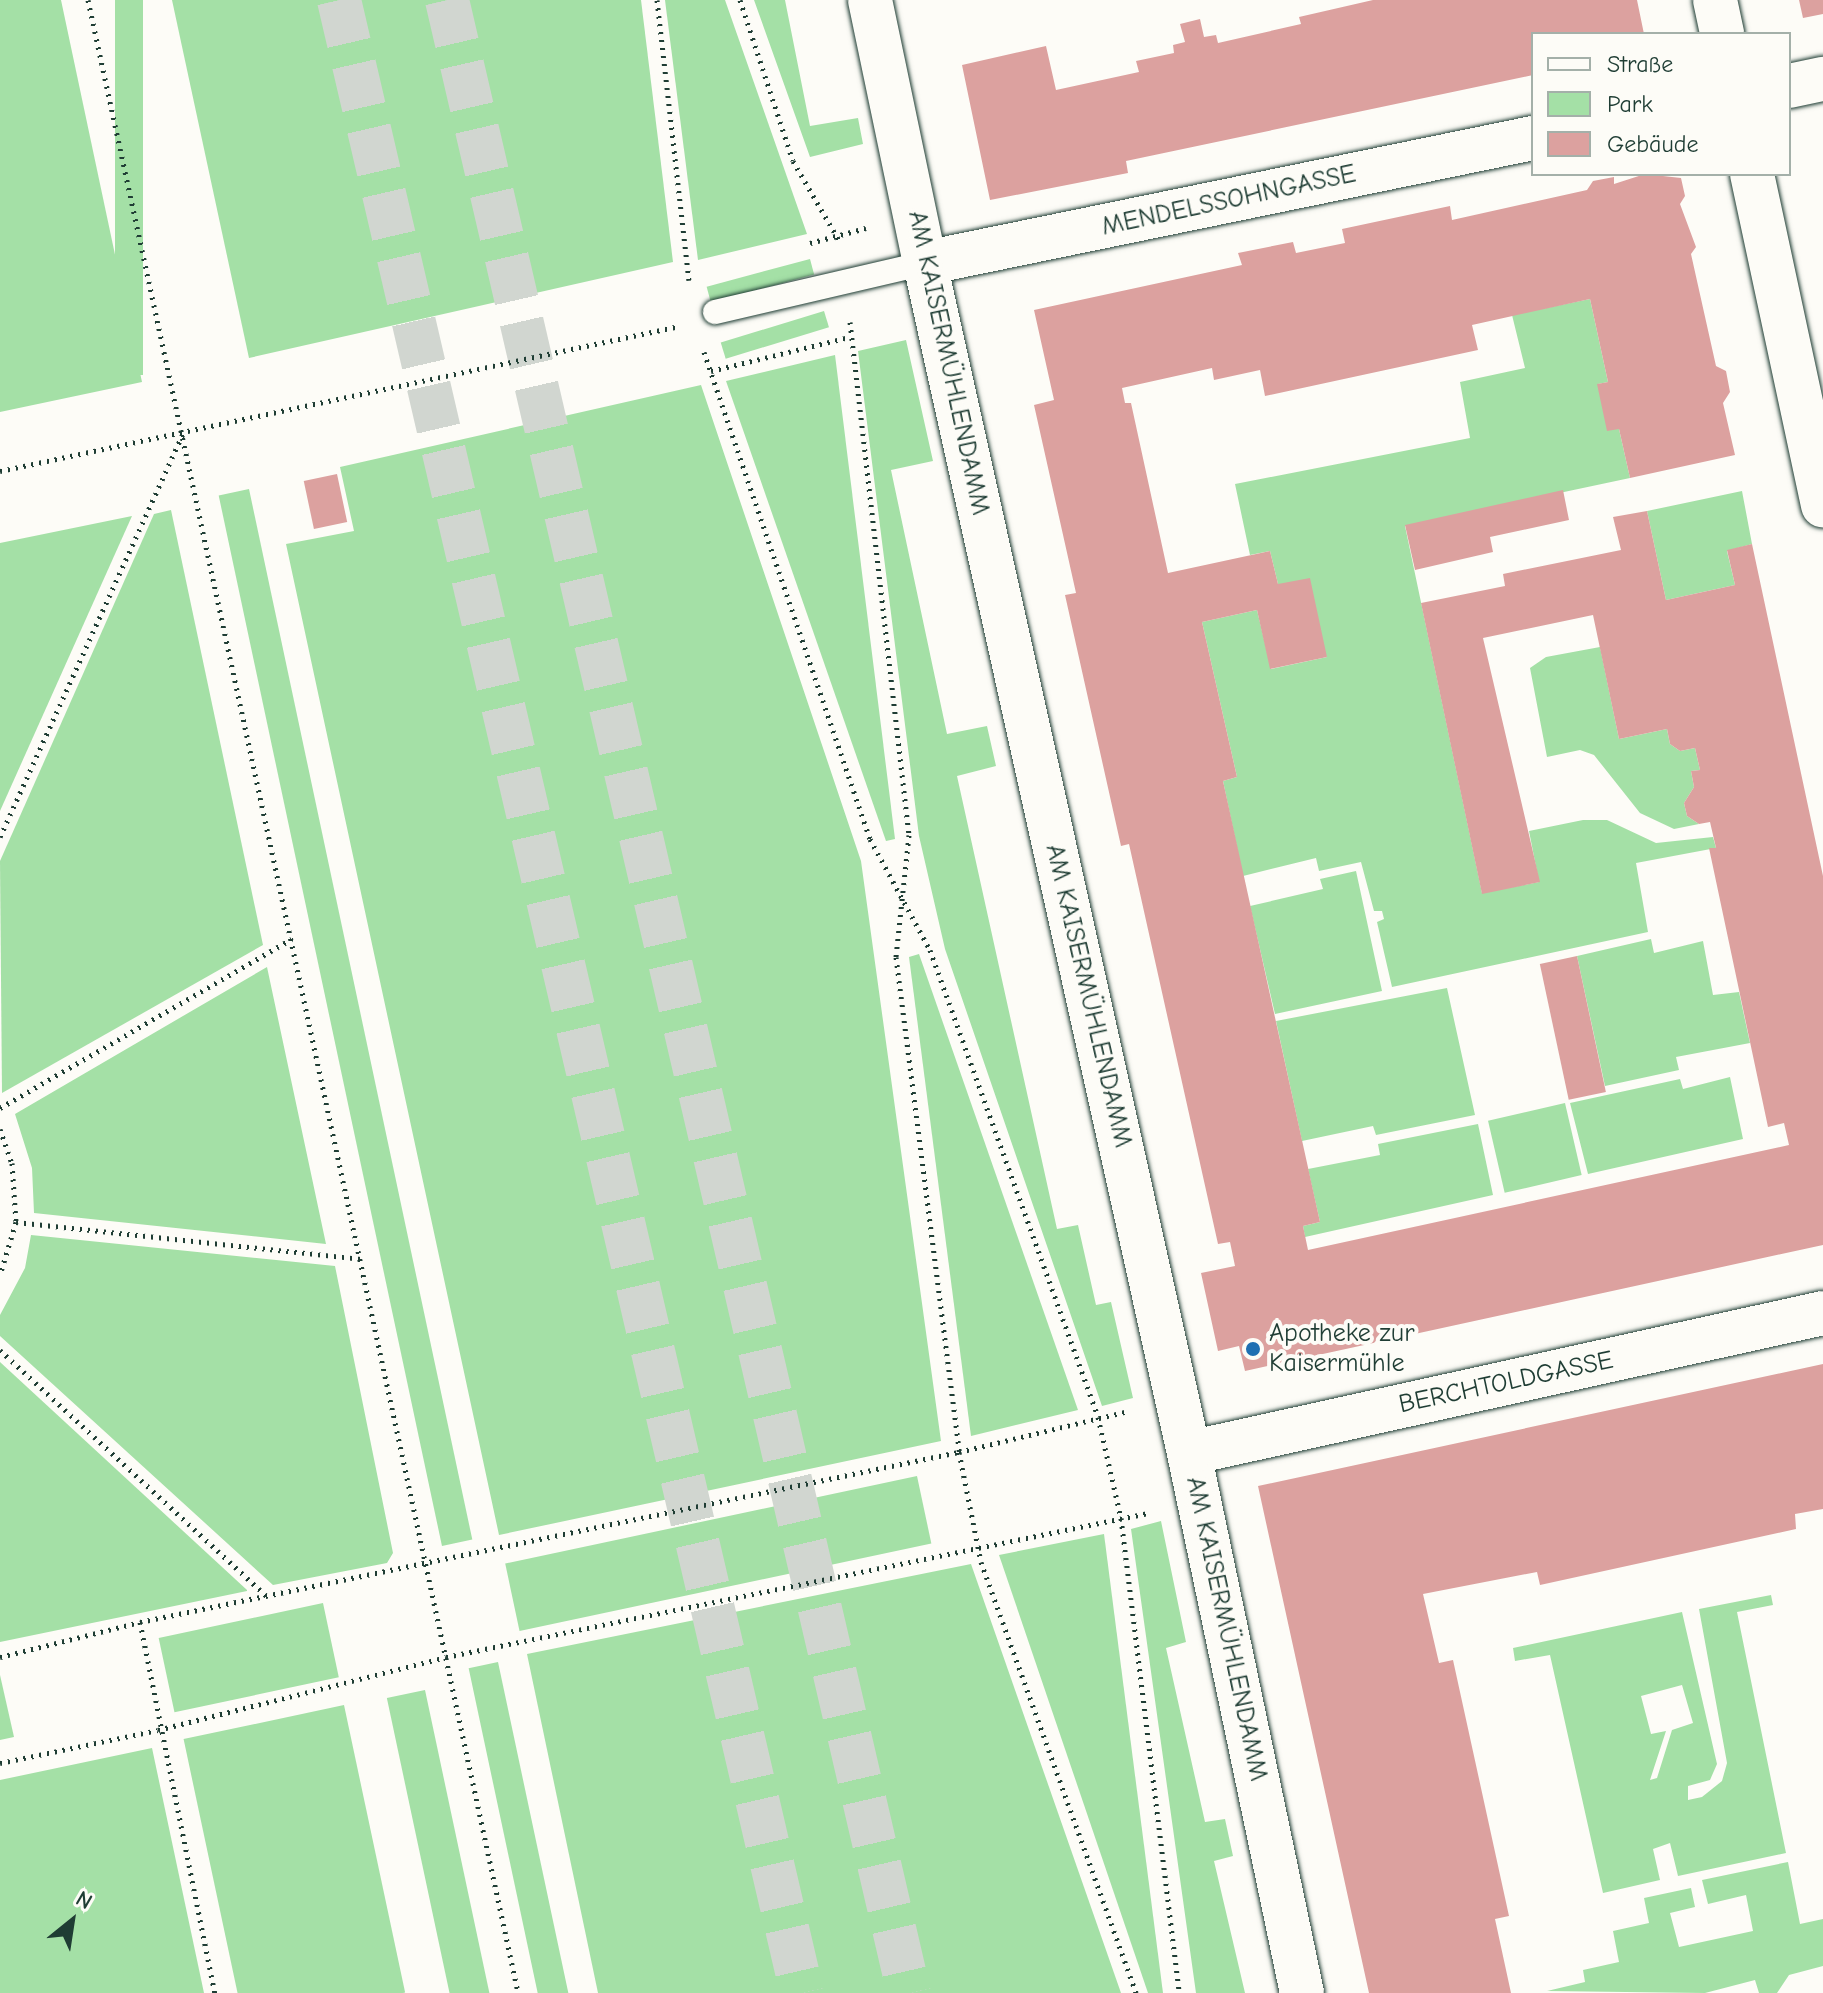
<!DOCTYPE html>
<meta charset="utf-8">
<style>
body{margin:0}
#map{position:relative;width:1823px;height:1993px;overflow:hidden;background:#fdfcf7;font-family:"Comic Neue",sans-serif}
div>[style]{position:absolute}
.green>*{inset:0;background:#a4e0a6;transform-origin:0 0}
.building>*{inset:0;background:#dca19f;transform-origin:0 0}
.motorway-tunnel>*{height:44px;margin-top:-22px;transform-origin:0;background:repeating-linear-gradient(90deg,#d1d6d0 0 44px,transparent 0 66px)}
.path>*{height:5px;margin-top:-2.5px;transform-origin:0;background:repeating-linear-gradient(90deg,#1f3d34 0 2px,transparent 0 8px)}
.roads{filter:drop-shadow(0 0 2px #1f3d34) drop-shadow(0 0 2px #1f3d34)}
.service>*{height:24px;margin:-12px;padding:0 12px;transform-origin:12px;border-radius:12px;background:#fdfcf7}
.minor>*{height:44px;margin:-22px;padding:0 22px;transform-origin:22px;border-radius:22px;background:#fdfcf7}
.tertiary>*{height:44px;margin:-22px;padding:0 22px;transform-origin:22px;border-radius:22px;background:#fdfcf7}
.dots>*{width:22px;height:22px;translate:-50% -50%;box-sizing:border-box;border:4px solid #fdfcf7;border-radius:50%}
span{translate:-50% -50%;white-space:nowrap;text-align:center;line-height:1.15;-webkit-text-stroke:8px #fdfcf7;paint-order:stroke}
.street-label{font-size:26px;color:#1f3d34}
.poi-label{font-size:26px;color:#1f3d34}
.left{translate:0 -50%;text-align:left}
.legend{position:absolute;left:1531px;top:32px;width:260px;height:144px;box-sizing:border-box;background:#fdfcf7;border:2px solid #a4b0a9;margin:0;padding:10px 14px;list-style:none;font-size:24px;color:#1f3d34}
.legend li{display:flex;align-items:center;gap:16px;height:40px}
.legend b{width:40px;border:2px solid #a4b0a9}
.north{position:absolute;left:32px;top:1881px;width:80px;height:80px;-webkit-text-stroke:6px #fdfcf7;paint-order:stroke;rotate:30deg;font-size:22px;font-weight:700;line-height:32px;text-align:center;color:#1f3d34}
.north::after{content:'';display:block;margin:auto;width:28px;height:36px;background:#1f3d34;clip-path:polygon(50% 0,100% 100%,50% 72%,0 100%)}
</style>
<div id="map">
<div class="green">
<i style="clip-path:polygon(0 0,61px 0,142px 382px,0 412px)"></i>
<i style="left:115px;top:0;width:28px;height:375px"></i>
<i style="clip-path:polygon(172px 0,641px 0,673px 262px,249px 358px)"></i>
<i style="clip-path:polygon(665px 0,725px 0,807px 234px,698px 260px)"></i>
<i style="clip-path:polygon(754px 0,785px 0,810px 126px,858px 118px,863px 144px,810px 157px)"></i>
<i style="left:810px;top:259px;width:16px;height:107px;rotate:75deg"></i>
<i style="clip-path:polygon(1590px 299px,1608px 382px,1598px 384px,1619px 429px,1630px 478px,1405px 526px,1482px 893px,1539px 882px,1529px 831px,1583px 820px,1607px 820px,1656px 843px,1713px 837px,1716px 848px,1636px 863px,1648px 932px,1392px 987px,1377px 922px,1384px 919px,1382px 911px,1374px 911px,1361px 862px,1319px 871px,1316px 858px,1243px 876px,1223px 781px,1237px 777px,1202px 622px,1257px 610px,1271px 669px,1327px 657px,1278px 584px,1270px 551px,1250px 555px,1235px 484px,1470px 438px,1460px 382px,1525px 368px,1512px 315px)"></i>
<i style="left:824px;top:311px;width:17px;height:108px;rotate:73deg"></i>
<i style="clip-path:polygon(906px 340px,933px 461px,891px 470px,947px 734px,987px 726px,996px 766px,957px 776px,1057px 1229px,1078px 1225px,1096px 1305px,1111px 1302px,1133px 1398px,1102px 1406px,945px 949px,919px 836px,858px 351px)"></i>
<i style="clip-path:polygon(835px 355px,895px 839px,886px 841px,726px 381px)"></i>
<i style="clip-path:polygon(701px 385px,861px 861px,941px 1441px,499px 1535px,286px 544px,354px 531px,340px 467px)"></i>
<i style="left:249px;top:489px;width:1074px;height:31px;rotate:78deg"></i>
<i style="clip-path:polygon(1742px 491px,1752px 544px,1727px 551px,1735px 585px,1666px 600px,1647px 511px)"></i>
<i style="clip-path:polygon(171px 510px,263px 945px,2px 1093px,0 861px,154px 514px)"></i>
<i style="clip-path:polygon(132px 516px,0 811px,0 543px)"></i>
<i style="clip-path:polygon(1600px 647px,1619px 739px,1667px 729px,1670px 744px,1680px 751px,1695px 748px,1700px 770px,1691px 771px,1694px 787px,1684px 803px,1687px 816px,1699px 824px,1674px 829px,1640px 813px,1594px 755px,1580px 750px,1547px 757px,1530px 668px,1546px 657px)"></i>
<i style="clip-path:polygon(1356px 871px,1382px 991px,1275px 1014px,1250px 906px,1323px 889px,1320px 879px)"></i>
<i style="clip-path:polygon(1651px 939px,1654px 953px,1703px 941px,1713px 995px,1739px 992px,1750px 1043px,1676px 1057px,1679px 1070px,1605px 1086px,1577px 956px)"></i>
<i style="clip-path:polygon(919px 954px,1078px 1410px,971px 1436px,909px 957px)"></i>
<i style="clip-path:polygon(267px 967px,326px 1244px,34px 1213px,32px 1168px,15px 1114px)"></i>
<i style="clip-path:polygon(1447px 988px,1475px 1115px,1376px 1135px,1373px 1126px,1302px 1141px,1276px 1021px)"></i>
<i style="clip-path:polygon(1730px 1077px,1743px 1139px,1588px 1174px,1570px 1103px,1680px 1079px,1683px 1089px)"></i>
<i style="left:1565px;top:1103px;width:74px;height:79px;rotate:77deg"></i>
<i style="clip-path:polygon(1478px 1124px,1493px 1195px,1305px 1237px,1303px 1226px,1320px 1222px,1308px 1169px,1380px 1155px,1378px 1144px)"></i>
<i style="clip-path:polygon(31px 1235px,335px 1266px,393px 1553px,387px 1563px,273px 1585px,0 1336px,0 1315px,25px 1268px)"></i>
<i style="clip-path:polygon(0 1362px,247px 1590px,247px 1591px,0 1642px)"></i>
<i style="left:917px;top:1476px;width:69px;height:421px;rotate:78deg"></i>
<i style="clip-path:polygon(1161px 1521px,1186px 1642px,1166px 1648px,1205px 1822px,1225px 1819px,1233px 1856px,1214px 1861px,1245px 1993px,1196px 1993px,1131px 1529px)"></i>
<i style="clip-path:polygon(1104px 1534px,1163px 1993px,1148px 1993px,999px 1555px)"></i>
<i style="clip-path:polygon(971px 1564px,1121px 1993px,598px 1993px,527px 1654px)"></i>
<i style="clip-path:polygon(evenodd,1771px 1595px,1773px 1605px,1737px 1612px,1786px 1853px,1678px 1876px,1670px 1843px,1653px 1849px,1660px 1880px,1603px 1893px,1550px 1655px,1515px 1661px,1513px 1648px,1682px 1612px,1717px 1764px,1710px 1780px,1688px 1786px,1688px 1800px,1702px 1797px,1722px 1781px,1727px 1763px,1699px 1609px,1771px 1595px,1682px 1685px,1693px 1723px,1672px 1730px,1657px 1778px,1650px 1780px,1666px 1731px,1651px 1734px,1641px 1696px,1682px 1685px)"></i>
<i style="left:323px;top:1603px;width:76px;height:168px;rotate:78deg"></i>
<i style="left:498px;top:1662px;width:339px;height:30px;rotate:78deg"></i>
<i style="clip-path:polygon(0 1675px,14px 1737px,0 1740px)"></i>
<i style="left:425px;top:1690px;width:310px;height:39px;rotate:78deg"></i>
<i style="left:344px;top:1705px;width:294px;height:164px;rotate:78deg"></i>
<i style="clip-path:polygon(152px 1748px,204px 1993px,0 1993px,0 1780px)"></i>
<i style="clip-path:polygon(1788px 1862px,1800px 1924px,1823px 1919px,1823px 1966px,1789px 1975px,1777px 1993px,1759px 1993px,1755px 1980px,1705px 1993px,1547px 1991px,1585px 1982px,1583px 1970px,1619px 1962px,1613px 1931px,1649px 1923px,1644px 1898px,1691px 1888px,1695px 1907px,1670px 1913px,1679px 1947px,1753px 1931px,1746px 1895px,1708px 1904px,1702px 1880px)"></i>
</div>
<div class="building">
<i style="clip-path:polygon(1373px 0,1637px 0,1644px 34px,1533px 34px,1533px 75px,1126px 161px,1128px 173px,990px 200px,962px 65px,1046px 46px,1056px 90px,1139px 72px,1136px 61px,1174px 53px,1173px 45px,1185px 42px,1180px 24px,1200px 19px,1204px 37px,1216px 35px,1218px 43px,1301px 24px,1299px 17px)"></i>
<i style="clip-path:polygon(1799px 0,1823px 0,1823px 14px,1803px 18px)"></i>
<i style="clip-path:polygon(1645px 174px,1681px 178px,1685px 196px,1680px 204px,1696px 247px,1691px 254px,1716px 366px,1726px 371px,1730px 392px,1723px 403px,1735px 455px,1630px 478px,1619px 429px,1607px 431px,1597px 384px,1608px 382px,1590px 299px,1472px 325px,1478px 350px,1265px 396px,1260px 370px,1214px 380px,1212px 368px,1122px 388px,1125px 403px,1131px 403px,1168px 573px,1270px 551px,1278px 584px,1310px 578px,1327px 657px,1270px 669px,1257px 610px,1202px 622px,1237px 777px,1223px 781px,1320px 1222px,1303px 1226px,1308px 1250px,1789px 1145px,1784px 1123px,1768px 1127px,1709px 848px,1716px 848px,1710px 822px,1699px 824px,1687px 816px,1684px 803px,1694px 787px,1691px 771px,1700px 770px,1695px 748px,1680px 751px,1670px 744px,1667px 729px,1619px 739px,1593px 615px,1483px 638px,1540px 882px,1482px 894px,1421px 603px,1505px 586px,1503px 574px,1621px 550px,1613px 517px,1647px 511px,1666px 600px,1735px 585px,1727px 550px,1752px 544px,1823px 876px,1823px 1245px,1245px 1371px,1239px 1346px,1218px 1351px,1201px 1273px,1235px 1266px,1230px 1242px,1218px 1244px,1129px 844px,1121px 846px,1065px 595px,1076px 593px,1034px 405px,1054px 400px,1034px 310px,1242px 265px,1238px 253px,1293px 242px,1296px 253px,1345px 243px,1342px 229px,1450px 206px,1452px 220px,1587px 190px,1593px 181px,1614px 177px,1614px 184px)"></i>
<i style="left:337px;top:474px;width:49px;height:34px;rotate:78deg"></i>
<i style="clip-path:polygon(1563px 490px,1569px 520px,1490px 537px,1493px 552px,1415px 570px,1405px 525px)"></i>
<i style="left:1577px;top:956px;width:139px;height:38px;rotate:78deg"></i>
<i style="clip-path:polygon(1823px 1364px,1823px 1509px,1795px 1514px,1796px 1529px,1540px 1585px,1537px 1572px,1423px 1594px,1439px 1663px,1453px 1660px,1509px 1916px,1495px 1919px,1511px 1993px,1369px 1993px,1258px 1486px)"></i>
</div>
<div class="motorway-tunnel">
<i style="left:339px;top:0;width:2046px;rotate:76.92deg"></i>
<i style="left:447px;top:0;width:2046px;rotate:76.95deg"></i>
</div>
<div class="path">
<i style="left:88px;top:0;width:2039px;rotate:77.82deg"></i>
<i style="left:657px;top:0;width:282px;rotate:83.5deg"></i>
<i style="left:740px;top:0;width:169px;rotate:71.8deg"></i>
<i style="left:793px;top:161px;width:94px;rotate:59.9deg"></i>
<i style="left:810px;top:243px;width:58px;rotate:-15deg"></i>
<i style="left:850px;top:322px;width:516px;rotate:83.44deg"></i>
<i style="left:909px;top:835px;width:123px;rotate:96.1deg"></i>
<i style="left:896px;top:957px;width:499px;rotate:82.7deg"></i>
<i style="left:959px;top:1452px;width:112px;rotate:78.7deg"></i>
<i style="left:981px;top:1562px;width:458px;rotate:70.2deg"></i>
<i style="left:704px;top:352px;width:515px;rotate:71.18deg"></i>
<i style="left:870px;top:839px;width:126px;rotate:61.6deg"></i>
<i style="left:930px;top:950px;width:496px;rotate:70.2deg"></i>
<i style="left:1098px;top:1417px;width:104px;rotate:77.2deg"></i>
<i style="left:1121px;top:1518px;width:479px;rotate:83deg"></i>
<i style="left:711px;top:371px;width:142px;rotate:-13.8deg"></i>
<i style="left:0;top:471px;width:695px;rotate:-12.04deg"></i>
<i style="left:0;top:837px;width:444px;rotate:-65.6deg"></i>
<i style="left:0;top:1108px;width:337px;rotate:-30.1deg"></i>
<i style="left:0;top:1129px;width:36px;rotate:71deg"></i>
<i style="left:12px;top:1163px;width:59px;rotate:86.1deg"></i>
<i style="left:16px;top:1222px;width:55px;rotate:106.8deg"></i>
<i style="left:16px;top:1222px;width:347px;rotate:6.1deg"></i>
<i style="left:0;top:1350px;width:364px;rotate:42.7deg"></i>
<i style="left:140px;top:1622px;width:379px;rotate:78.6deg"></i>
<i style="left:0;top:1657px;width:144px;rotate:-14deg"></i>
<i style="left:140px;top:1622px;width:836px;rotate:-11.73deg"></i>
<i style="left:959px;top:1452px;width:174px;rotate:-13.6deg"></i>
<i style="left:0;top:1763px;width:161px;rotate:-11.8deg"></i>
<i style="left:158px;top:1730px;width:297px;rotate:-14.2deg"></i>
<i style="left:446px;top:1657px;width:717px;rotate:-11.59deg"></i>
</div>
<div class="roads">
<div class="service">
<i style="left:715px;top:312px;width:216px;rotate:-13.1deg"></i>
</div>
<div class="minor">
<i style="left:870px;top:0;width:269px;rotate:78.2deg"></i>
<i style="left:1715px;top:0;width:35px;rotate:78deg"></i>
<i style="left:1752px;top:174px;width:339px;rotate:77.9deg"></i>
</div>
<div class="tertiary">
<i style="left:1789px;top:86px;width:35px;rotate:-12deg"></i>
<i style="left:1189px;top:1453px;width:649px;rotate:-12.45deg"></i>
<i style="left:1302px;top:1993px;width:552px;rotate:-101.82deg"></i>
<i style="left:1189px;top:1453px;width:1219px;rotate:-102.51deg"></i>
<i style="left:925px;top:263px;width:621px;rotate:-11.62deg"></i>
</div>
</div>
<div class="dots">
<i style="left:1253px;top:1349px;background:#1f6fb2"></i>
</div>
<div class="street-label">
<span style="left:1229px;top:201px;rotate:-12deg">MENDELSSOHNGASSE</span>
<span style="left:948px;top:363px;rotate:78deg">AM KAISERMÜHLENDAMM</span>
<span style="left:1088px;top:996px;rotate:77deg">AM KAISERMÜHLENDAMM</span>
<span style="left:1506px;top:1383px;rotate:-12deg">BERCHTOLDGASSE</span>
<span style="left:1226px;top:1629px;rotate:78deg">AM KAISERMÜHLENDAMM</span>
</div>
<div class="poi-label">
<span class="left" style="left:1269px;top:1349px">Apotheke zur<br>Kaisermühle</span>
</div>
<ul class="legend">
<li><b style="height:10px;background:#fdfcf7"></b>Straße</li>
<li><b style="height:22px;background:#a4e0a6"></b>Park</li>
<li><b style="height:22px;background:#dca19f"></b>Gebäude</li>
</ul>
<div class="north">N</div>
</div>
